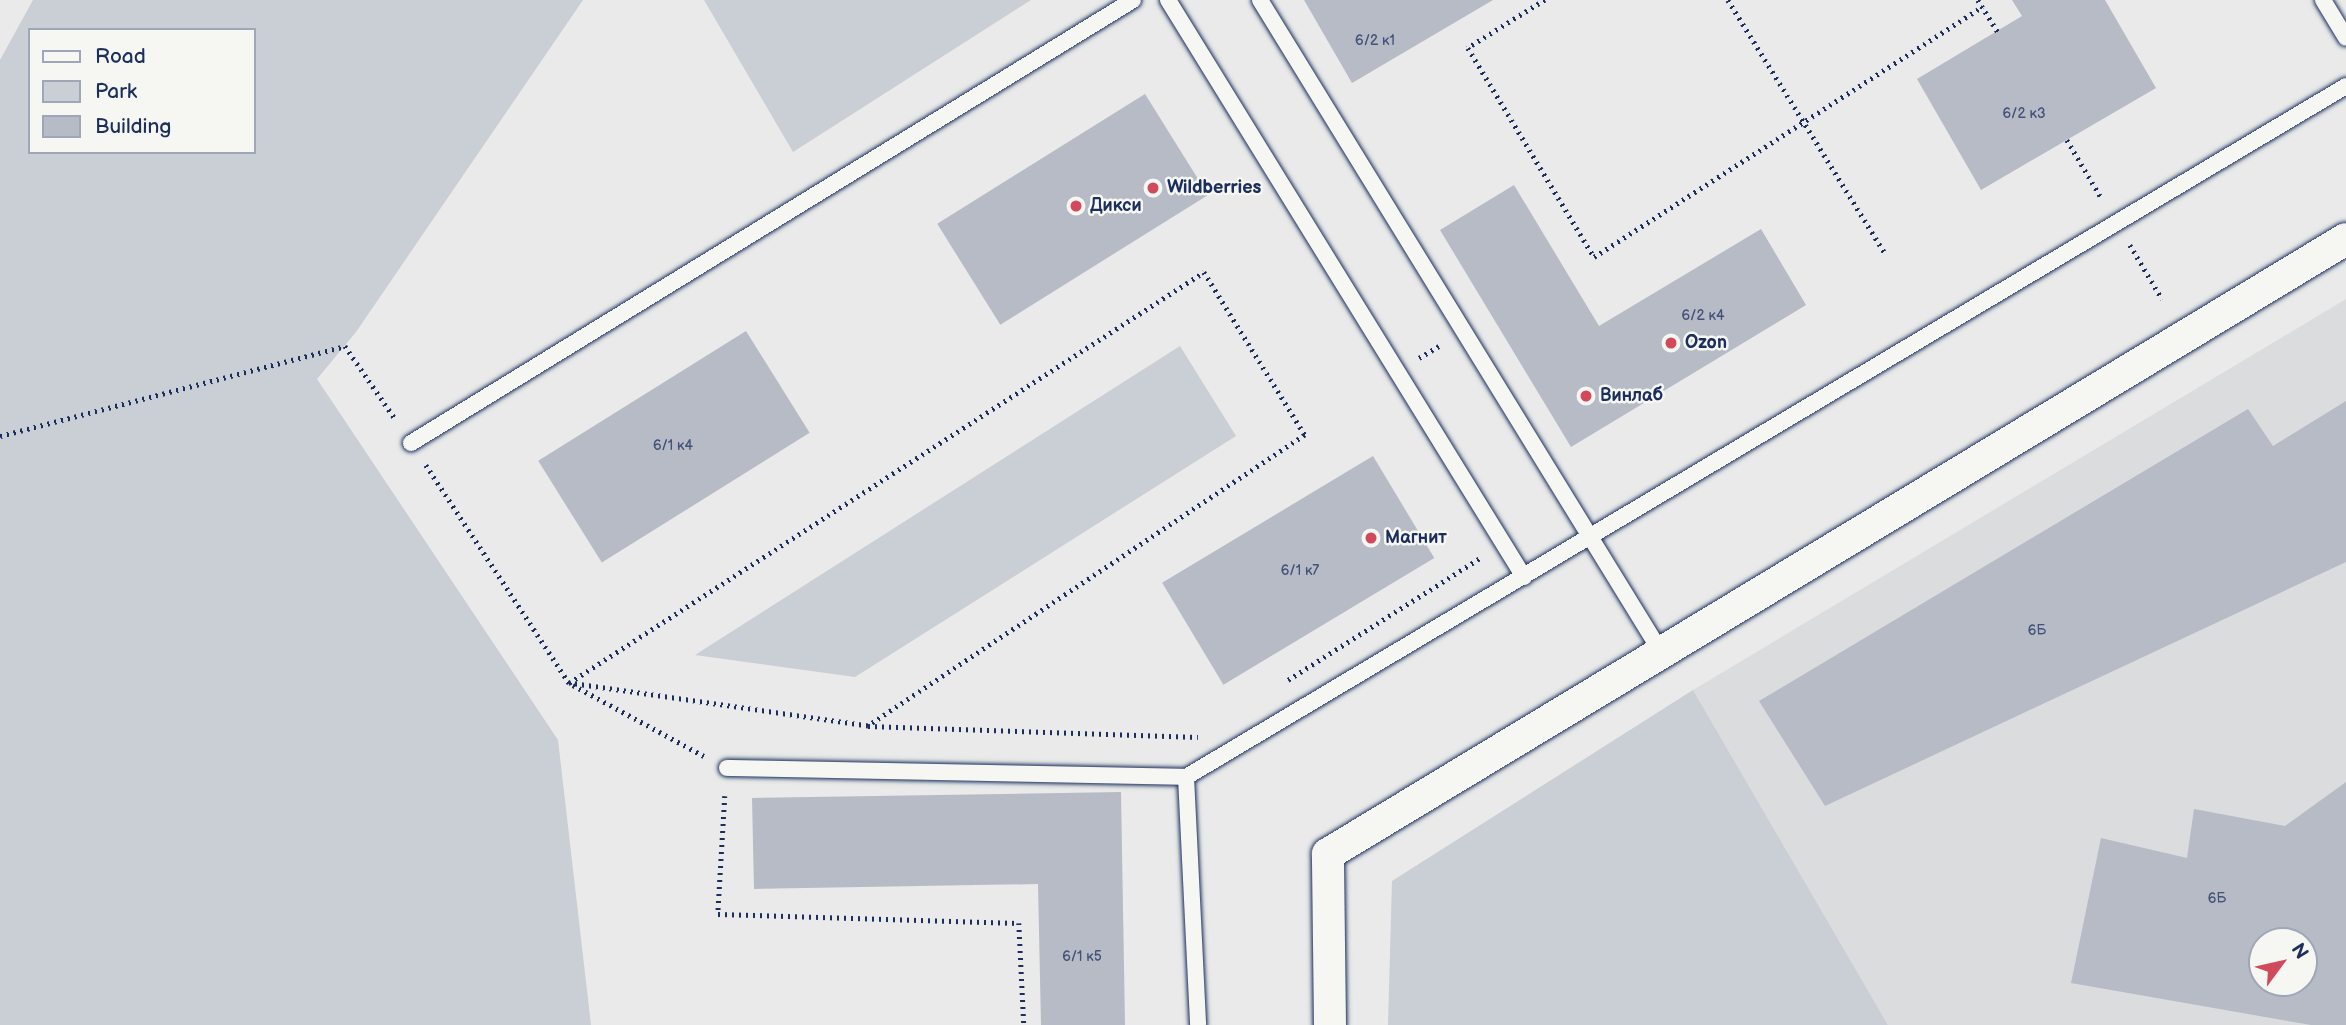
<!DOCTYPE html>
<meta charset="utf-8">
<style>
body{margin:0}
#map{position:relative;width:2346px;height:1025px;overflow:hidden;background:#e9eae9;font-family:"Balsamiq Sans",sans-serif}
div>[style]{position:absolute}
.built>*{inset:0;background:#dadcde}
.green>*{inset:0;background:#caced5}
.building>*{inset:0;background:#b6bbc6;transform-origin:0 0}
.path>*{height:4.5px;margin-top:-2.25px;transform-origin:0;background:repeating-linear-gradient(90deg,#1b2f5e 0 2px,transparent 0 7px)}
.roads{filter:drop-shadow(0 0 2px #1b2f5e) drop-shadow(0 0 2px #1b2f5e)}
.service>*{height:16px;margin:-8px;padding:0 8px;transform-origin:8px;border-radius:8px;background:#f6f6f2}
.minor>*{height:32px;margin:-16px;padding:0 16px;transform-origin:16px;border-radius:16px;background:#f6f6f2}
.dots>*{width:19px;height:19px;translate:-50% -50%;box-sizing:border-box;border:4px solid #f6f6f2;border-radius:50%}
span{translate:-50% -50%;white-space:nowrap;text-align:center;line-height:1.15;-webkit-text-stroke:5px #f6f6f2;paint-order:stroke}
.number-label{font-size:14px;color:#425278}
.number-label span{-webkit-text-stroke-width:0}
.poi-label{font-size:18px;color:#1b2f5e;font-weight:700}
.left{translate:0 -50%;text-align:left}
.legend{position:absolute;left:28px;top:28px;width:228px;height:126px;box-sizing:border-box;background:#f6f6f2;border:2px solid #9ea6b7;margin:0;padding:9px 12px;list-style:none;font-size:21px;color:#1b2f5e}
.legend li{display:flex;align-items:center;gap:14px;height:35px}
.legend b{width:35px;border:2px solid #9ea6b7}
.north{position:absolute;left:2248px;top:927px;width:70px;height:70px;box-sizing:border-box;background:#f6f6f2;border:2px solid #9ea6b7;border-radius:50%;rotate:57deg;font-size:19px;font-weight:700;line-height:28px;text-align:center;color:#1b2f5e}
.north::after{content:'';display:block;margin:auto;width:24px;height:32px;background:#d1495b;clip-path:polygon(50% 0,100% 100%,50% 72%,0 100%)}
</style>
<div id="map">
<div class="built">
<i style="clip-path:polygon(evenodd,2346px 299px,2346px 1025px,1888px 1025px,1693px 690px,2346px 299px,2262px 941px,2304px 941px,2304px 983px,2262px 983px,2262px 941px)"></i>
</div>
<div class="green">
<i style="clip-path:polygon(evenodd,33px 0,583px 0,356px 332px,317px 379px,558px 740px,591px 1025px,0 1025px,0 60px,33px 0,30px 30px,254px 30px,254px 152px,30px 152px,30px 30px)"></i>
<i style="clip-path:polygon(704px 0,1031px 0,793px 152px)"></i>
<i style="clip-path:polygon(1180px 346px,1236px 436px,855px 677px,695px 655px)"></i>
<i style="clip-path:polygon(1693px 690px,1888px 1025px,1388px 1025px,1392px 881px)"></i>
</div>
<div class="building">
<i style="clip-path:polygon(1304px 0,1493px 0,1352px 83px)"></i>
<i style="clip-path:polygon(2012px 0,2105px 0,2156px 88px,1981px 190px,1917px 79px,2022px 16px)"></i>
<i style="left:1145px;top:94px;width:119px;height:245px;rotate:58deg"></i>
<i style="clip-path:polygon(1514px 185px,1599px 326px,1761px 229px,1806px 305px,1571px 447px,1440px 230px)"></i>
<i style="left:746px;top:331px;width:120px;height:245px;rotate:58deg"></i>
<i style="clip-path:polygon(2346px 401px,2346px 562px,1825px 806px,1759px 701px,2248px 409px,2273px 446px)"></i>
<i style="left:1373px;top:456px;width:119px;height:246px;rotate:59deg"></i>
<i style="clip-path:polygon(evenodd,2346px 782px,2346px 1025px,2311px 1025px,2071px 983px,2101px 838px,2187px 858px,2194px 809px,2285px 826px,2346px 782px,2262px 941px,2304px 941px,2304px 983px,2262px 983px,2262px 941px)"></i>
<i style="clip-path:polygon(1121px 792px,1125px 1025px,1041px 1025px,1038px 884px,754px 889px,752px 798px)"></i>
</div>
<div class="path">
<i style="left:1545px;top:0;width:91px;rotate:148.1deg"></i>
<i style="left:1468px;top:48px;width:244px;rotate:58.9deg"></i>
<i style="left:1594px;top:257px;width:462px;rotate:-32.8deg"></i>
<i style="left:1728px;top:0;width:298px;rotate:58.2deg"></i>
<i style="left:1978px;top:0;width:38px;rotate:58deg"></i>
<i style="left:2067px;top:140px;width:69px;rotate:59.3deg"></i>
<i style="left:2130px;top:245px;width:63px;rotate:59.3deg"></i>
<i style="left:1419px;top:358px;width:26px;rotate:-31deg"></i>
<i style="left:0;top:436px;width:357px;rotate:-14.6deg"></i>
<i style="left:345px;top:346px;width:90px;rotate:55.4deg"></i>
<i style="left:426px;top:465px;width:261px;rotate:56.7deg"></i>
<i style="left:569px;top:683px;width:756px;rotate:-32.91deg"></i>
<i style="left:1204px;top:272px;width:192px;rotate:58.2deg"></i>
<i style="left:1305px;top:435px;width:525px;rotate:146.34deg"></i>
<i style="left:868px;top:726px;width:302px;rotate:-171.8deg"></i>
<i style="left:1288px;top:680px;width:230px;rotate:-32.4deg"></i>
<i style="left:573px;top:685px;width:149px;rotate:28.5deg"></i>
<i style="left:868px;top:726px;width:330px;rotate:1.9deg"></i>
<i style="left:725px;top:796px;width:118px;rotate:93.4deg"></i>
<i style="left:718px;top:914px;width:301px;rotate:1.7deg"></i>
<i style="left:1019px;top:923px;width:102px;rotate:87.2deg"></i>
</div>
<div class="roads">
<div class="service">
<i style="left:1168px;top:0;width:678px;rotate:58.33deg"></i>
<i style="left:1260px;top:0;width:765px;rotate:58.41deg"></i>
<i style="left:2323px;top:0;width:44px;rotate:58.8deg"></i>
<i style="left:411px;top:443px;width:847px;rotate:-31.53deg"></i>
<i style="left:727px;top:768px;width:459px;rotate:1.1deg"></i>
<i style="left:1186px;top:777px;width:1350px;rotate:-30.78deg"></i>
<i style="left:1186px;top:777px;width:248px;rotate:87.2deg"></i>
</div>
<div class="minor">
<i style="left:1330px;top:1025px;width:171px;rotate:-90.7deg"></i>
<i style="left:1328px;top:854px;width:1189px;rotate:-31.14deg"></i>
</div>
</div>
<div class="dots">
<i style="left:1153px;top:188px;background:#d1495b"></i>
<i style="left:1076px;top:206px;background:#d1495b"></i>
<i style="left:1671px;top:343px;background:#d1495b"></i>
<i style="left:1586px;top:396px;background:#d1495b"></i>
<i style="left:1371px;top:538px;background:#d1495b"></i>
</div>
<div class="number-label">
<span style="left:1375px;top:41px">6/2 к1</span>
<span style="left:2024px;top:114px">6/2 к3</span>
<span style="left:1703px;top:316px">6/2 к4</span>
<span style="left:673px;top:446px">6/1 к4</span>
<span style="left:1300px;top:571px">6/1 к7</span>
<span style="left:2037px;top:631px">6Б</span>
<span style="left:2217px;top:899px">6Б</span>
<span style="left:1082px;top:957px">6/1 к5</span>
</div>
<div class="poi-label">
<span class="left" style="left:1167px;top:188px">Wildberries</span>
<span class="left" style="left:1090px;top:206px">Дикси</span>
<span class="left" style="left:1685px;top:343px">Ozon</span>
<span class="left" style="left:1600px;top:396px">Винлаб</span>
<span class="left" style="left:1385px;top:538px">Магнит</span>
</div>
<ul class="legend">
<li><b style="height:9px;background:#f6f6f2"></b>Road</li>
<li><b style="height:19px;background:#caced5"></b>Park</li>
<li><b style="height:19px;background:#b6bbc6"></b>Building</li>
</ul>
<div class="north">N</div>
</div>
